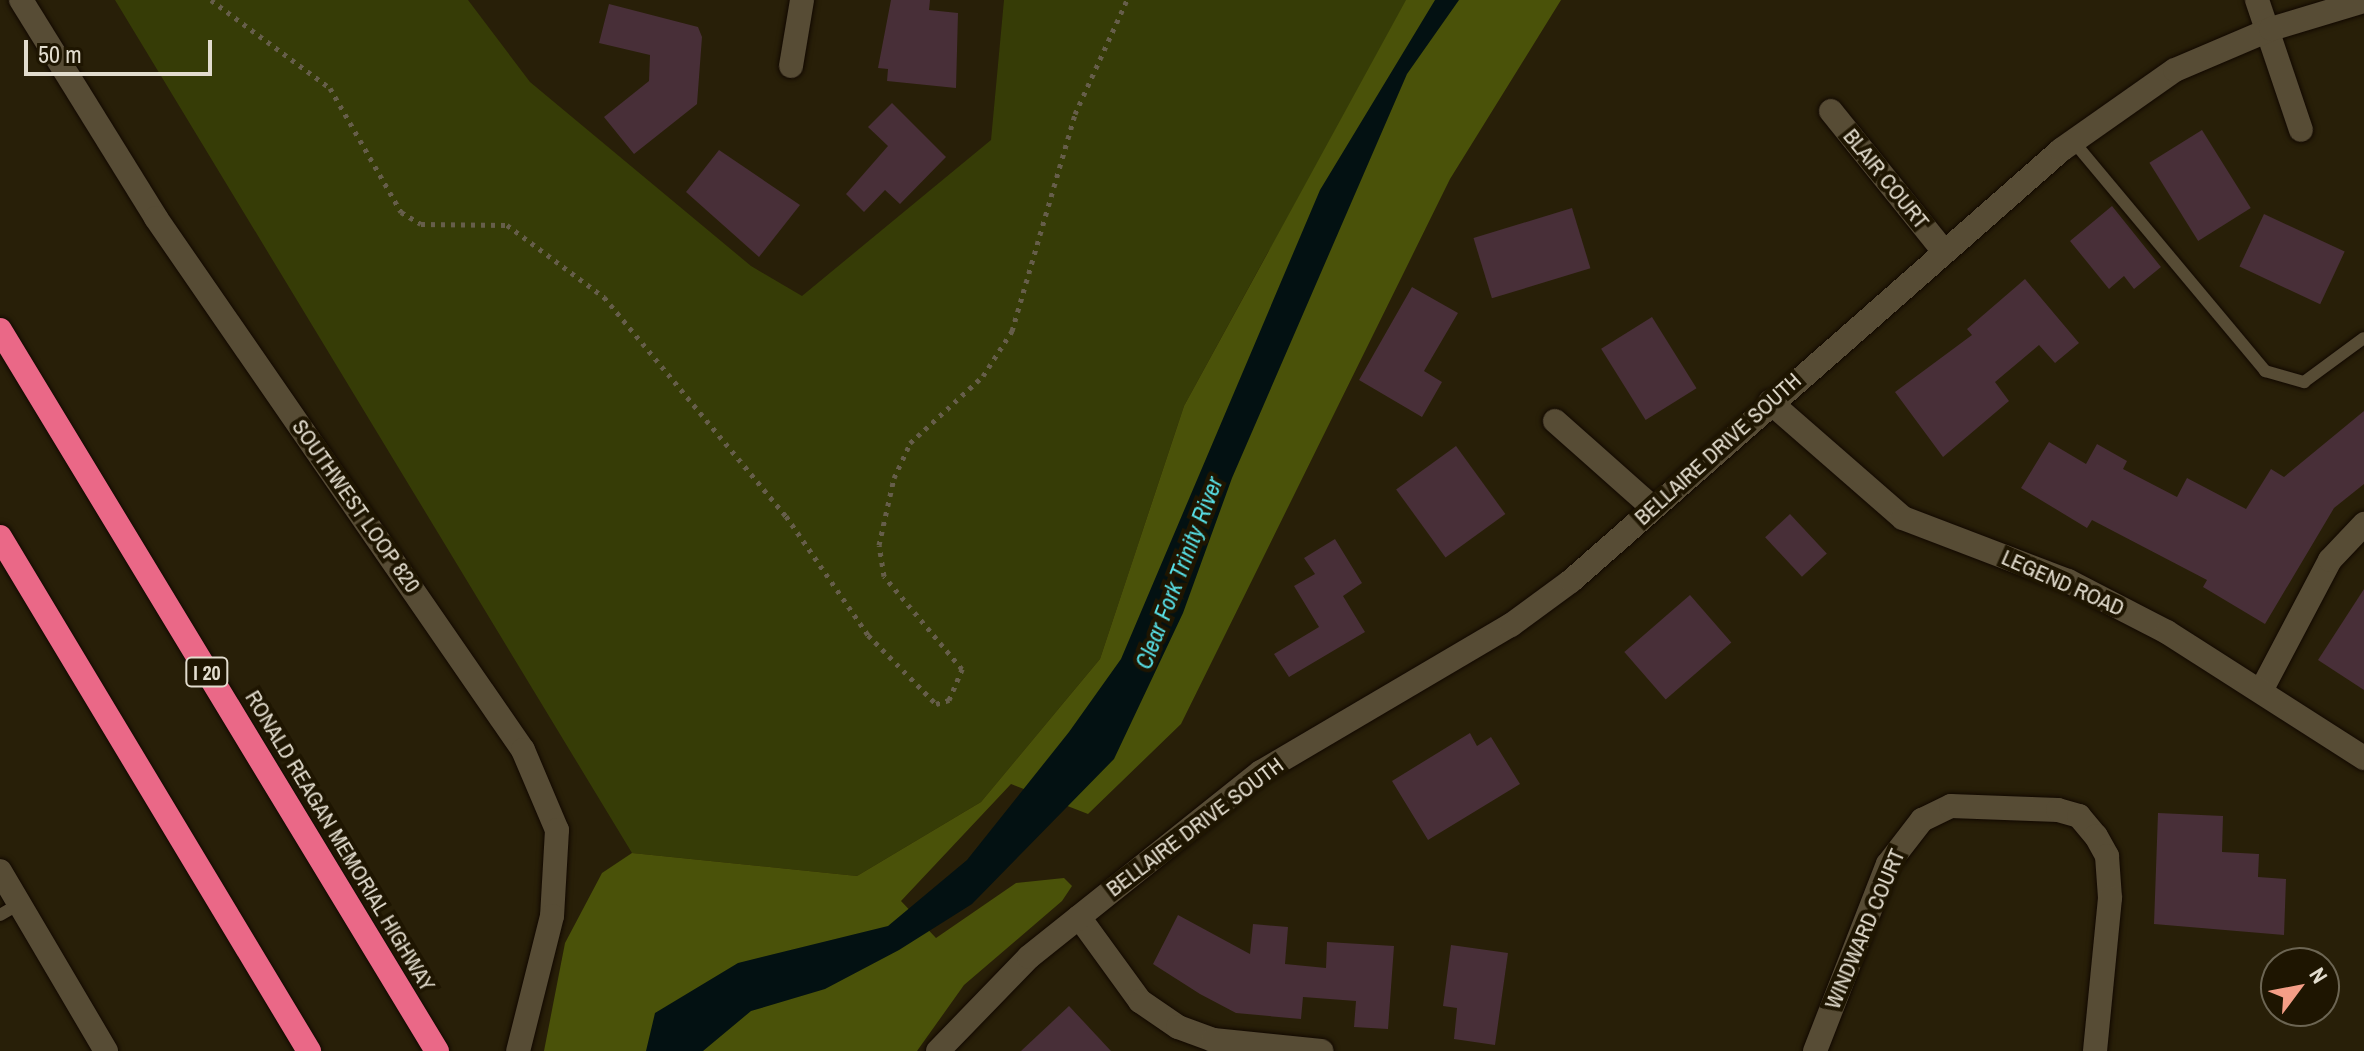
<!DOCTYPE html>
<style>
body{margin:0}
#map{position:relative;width:2364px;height:1051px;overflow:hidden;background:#281f08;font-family:"Archivo Narrow",sans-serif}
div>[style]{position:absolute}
.green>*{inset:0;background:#363c06}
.forest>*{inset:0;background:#4a5209}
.water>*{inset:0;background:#031112}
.building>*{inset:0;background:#482f38;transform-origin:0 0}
.path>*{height:5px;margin-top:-2.5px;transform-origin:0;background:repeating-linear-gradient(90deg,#665e4a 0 4px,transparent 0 10px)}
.roads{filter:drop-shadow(0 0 2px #110800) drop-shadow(0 0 2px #110800)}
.service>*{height:12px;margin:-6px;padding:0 6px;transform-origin:6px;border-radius:6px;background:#574c35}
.minor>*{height:24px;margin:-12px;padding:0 12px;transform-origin:12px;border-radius:12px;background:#574c35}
.tertiary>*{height:24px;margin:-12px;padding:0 12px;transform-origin:12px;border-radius:12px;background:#574c35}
.motorway>*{height:24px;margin:-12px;padding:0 12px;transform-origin:12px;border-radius:12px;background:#ea6887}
span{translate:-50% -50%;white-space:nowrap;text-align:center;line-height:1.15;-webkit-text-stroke:8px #1e1501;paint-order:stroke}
.shield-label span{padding:2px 6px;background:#1e1501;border:2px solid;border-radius:6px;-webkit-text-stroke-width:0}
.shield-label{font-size:20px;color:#e2dcce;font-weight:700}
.street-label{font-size:22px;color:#e2dcce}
.water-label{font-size:24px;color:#57dde3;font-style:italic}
.north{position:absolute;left:2260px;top:947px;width:80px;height:80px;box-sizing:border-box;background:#1e1501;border:2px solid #6c6553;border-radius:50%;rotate:58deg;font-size:22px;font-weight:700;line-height:32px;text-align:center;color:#e2dcce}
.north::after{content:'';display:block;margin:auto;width:28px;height:36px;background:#f49e87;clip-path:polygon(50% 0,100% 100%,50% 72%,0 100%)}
.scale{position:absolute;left:24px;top:40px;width:188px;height:36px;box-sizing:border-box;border:4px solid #e2dcce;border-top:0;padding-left:10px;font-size:24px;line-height:28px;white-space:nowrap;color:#e2dcce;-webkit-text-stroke:6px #1e1501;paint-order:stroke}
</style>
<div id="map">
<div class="green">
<i style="clip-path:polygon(115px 0,468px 0,530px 82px,751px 266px,802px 296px,991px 140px,1004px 0,1440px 0,1268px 252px,1184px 406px,1100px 659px,981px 802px,857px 876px,632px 853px)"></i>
</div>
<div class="forest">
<i style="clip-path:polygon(1406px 0,1561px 0,1450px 179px,1181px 724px,1088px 814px,1011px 784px,901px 901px,936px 938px,1016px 883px,1064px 878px,1072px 886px,1062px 901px,964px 985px,917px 1051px,544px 1051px,565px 943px,602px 873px,632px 853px,857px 876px,981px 802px,1100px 659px,1184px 406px)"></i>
</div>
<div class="water">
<i style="clip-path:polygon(1435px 0,1459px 0,1407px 74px,1232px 478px,1183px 613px,1114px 759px,972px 904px,899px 950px,825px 989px,751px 1011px,703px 1051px,646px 1051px,655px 1013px,738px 963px,888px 926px,967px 860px,1069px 732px,1121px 659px,1320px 190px)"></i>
</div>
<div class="building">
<i style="clip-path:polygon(891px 0,930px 0,929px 10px,958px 13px,956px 88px,887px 81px,888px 69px,878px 68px)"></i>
<i style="clip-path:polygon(609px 4px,698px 27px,702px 37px,697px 104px,634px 154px,604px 117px,649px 81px,650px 55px,599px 43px)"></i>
<i style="clip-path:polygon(892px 103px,946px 157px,900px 204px,885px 190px,864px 212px,846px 194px,888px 146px,868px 127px)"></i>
<i style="left:2202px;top:130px;width:92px;height:62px;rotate:58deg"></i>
<i style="clip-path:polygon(719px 150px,800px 205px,759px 257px,686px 192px)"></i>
<i style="clip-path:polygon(2112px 206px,2161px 267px,2134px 289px,2124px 276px,2109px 289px,2070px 241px)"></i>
<i style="left:1572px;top:208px;width:63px;height:103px;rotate:73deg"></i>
<i style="left:2264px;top:214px;width:89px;height:58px;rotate:25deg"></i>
<i style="clip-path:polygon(2025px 279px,2079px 343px,2055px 363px,2039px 345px,1995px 382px,2009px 401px,1943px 457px,1895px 392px,1972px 335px,1967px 329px)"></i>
<i style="clip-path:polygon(1412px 287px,1458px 313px,1424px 371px,1442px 382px,1422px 417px,1359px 380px)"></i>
<i style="left:1652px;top:317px;width:84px;height:60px;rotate:58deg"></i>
<i style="clip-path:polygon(2364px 411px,2364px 484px,2334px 508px,2265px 624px,2203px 587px,2207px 580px,2092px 520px,2087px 528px,2021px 488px,2049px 442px,2086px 464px,2097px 444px,2127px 461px,2123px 469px,2177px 497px,2187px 478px,2246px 509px,2271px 469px,2284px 477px)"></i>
<i style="left:1456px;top:446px;width:84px;height:74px;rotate:54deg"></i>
<i style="left:1790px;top:514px;width:54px;height:34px;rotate:47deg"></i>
<i style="clip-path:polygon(1335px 539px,1362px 583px,1343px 596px,1365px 632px,1289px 677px,1274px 654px,1319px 627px,1294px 586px,1315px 574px,1304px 558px)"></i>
<i style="clip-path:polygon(2364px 589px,2364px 690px,2318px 660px)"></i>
<i style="left:1690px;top:595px;width:63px;height:87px;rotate:49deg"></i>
<i style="clip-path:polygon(1470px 733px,1477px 746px,1491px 737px,1520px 784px,1428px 840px,1392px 781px)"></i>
<i style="clip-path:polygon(2158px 813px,2223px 816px,2222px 852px,2259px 854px,2258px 877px,2286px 879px,2284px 935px,2154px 924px)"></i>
<i style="clip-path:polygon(1178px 915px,1250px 954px,1253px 924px,1288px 927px,1285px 964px,1326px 968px,1327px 942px,1394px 946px,1388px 1029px,1354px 1027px,1356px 1001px,1303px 997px,1301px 1019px,1236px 1013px,1200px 994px,1153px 964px)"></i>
<i style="clip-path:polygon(1451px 945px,1508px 953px,1495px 1045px,1454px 1039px,1457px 1008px,1443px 1006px)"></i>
<i style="clip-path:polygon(1069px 1006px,1111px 1051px,1021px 1051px)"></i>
</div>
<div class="path">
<i style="left:211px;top:0;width:148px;rotate:36.5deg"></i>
<i style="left:330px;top:88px;width:143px;rotate:60.2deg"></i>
<i style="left:401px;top:212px;width:23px;rotate:31deg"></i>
<i style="left:421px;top:224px;width:86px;rotate:0.7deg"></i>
<i style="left:507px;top:225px;width:121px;rotate:36.6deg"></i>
<i style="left:604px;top:297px;width:285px;rotate:50.3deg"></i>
<i style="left:786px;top:516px;width:145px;rotate:55.4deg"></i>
<i style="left:868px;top:635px;width:97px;rotate:45.4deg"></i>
<i style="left:936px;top:704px;width:14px;rotate:-17deg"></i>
<i style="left:949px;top:700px;width:34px;rotate:-67deg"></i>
<i style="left:962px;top:669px;width:121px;rotate:-130deg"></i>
<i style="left:884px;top:576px;width:31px;rotate:-99deg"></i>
<i style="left:879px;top:545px;width:69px;rotate:-77.4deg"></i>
<i style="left:894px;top:478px;width:38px;rotate:-65deg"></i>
<i style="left:910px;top:443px;width:99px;rotate:-42.5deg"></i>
<i style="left:983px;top:376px;width:54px;rotate:-57.2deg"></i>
<i style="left:1012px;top:331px;width:226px;rotate:-73.8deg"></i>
<i style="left:1075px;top:114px;width:125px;rotate:-65.5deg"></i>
</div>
<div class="roads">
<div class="service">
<i style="left:2073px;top:141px;width:300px;rotate:50.1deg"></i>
<i style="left:2265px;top:371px;width:41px;rotate:15.8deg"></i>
<i style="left:2304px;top:382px;width:74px;rotate:-36.3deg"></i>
<i style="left:0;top:915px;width:22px;rotate:-30deg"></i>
</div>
<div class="minor">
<i style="left:2257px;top:0;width:137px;rotate:71.3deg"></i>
<i style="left:791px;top:66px;width:67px;rotate:-80.5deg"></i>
<i style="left:1831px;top:111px;width:176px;rotate:51.2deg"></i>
<i style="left:1555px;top:421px;width:130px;rotate:41.6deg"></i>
<i style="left:2262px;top:689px;width:146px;rotate:-62.2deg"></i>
<i style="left:2330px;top:560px;width:50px;rotate:-46.6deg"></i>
<i style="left:1079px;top:917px;width:104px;rotate:54deg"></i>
<i style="left:1140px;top:1001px;width:46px;rotate:34.4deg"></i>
<i style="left:1178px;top:1027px;width:37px;rotate:20deg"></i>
<i style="left:1213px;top:1040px;width:109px;rotate:5.8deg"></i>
<i style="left:1815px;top:1051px;width:201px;rotate:-68.7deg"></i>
<i style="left:1888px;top:864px;width:56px;rotate:-52.3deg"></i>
<i style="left:1922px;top:820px;width:32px;rotate:-26deg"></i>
<i style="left:1951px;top:806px;width:107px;rotate:2.1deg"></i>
<i style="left:2058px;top:810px;width:22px;rotate:16deg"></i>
<i style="left:2079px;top:816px;width:26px;rotate:50deg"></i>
<i style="left:2096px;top:836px;width:23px;rotate:61deg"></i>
<i style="left:2107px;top:856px;width:42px;rotate:85.9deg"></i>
<i style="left:2110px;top:898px;width:154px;rotate:95.6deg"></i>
</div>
<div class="tertiary">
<i style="left:21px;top:0;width:256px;rotate:58.2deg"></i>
<i style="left:156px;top:218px;width:646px;rotate:55.4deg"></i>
<i style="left:523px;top:750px;width:87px;rotate:67deg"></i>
<i style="left:557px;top:830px;width:86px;rotate:93.3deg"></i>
<i style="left:552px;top:916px;width:139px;rotate:104.1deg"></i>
<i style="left:1770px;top:402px;width:176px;rotate:41.1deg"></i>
<i style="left:1903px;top:518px;width:177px;rotate:20.9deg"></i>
<i style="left:2068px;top:581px;width:111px;rotate:27.3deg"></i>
<i style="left:2167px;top:632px;width:234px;rotate:32.6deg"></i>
<i style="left:0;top:871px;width:209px;rotate:59.5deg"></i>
<i style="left:938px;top:1051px;width:131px;rotate:-45.9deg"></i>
<i style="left:1029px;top:957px;width:297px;rotate:-38.6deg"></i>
<i style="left:1261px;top:772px;width:290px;rotate:-30.5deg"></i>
<i style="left:1511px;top:625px;width:74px;rotate:-36.3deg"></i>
<i style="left:1571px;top:581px;width:653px;rotate:-41.33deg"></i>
<i style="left:2061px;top:150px;width:139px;rotate:-35.1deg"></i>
<i style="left:2175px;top:70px;width:104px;rotate:-23.1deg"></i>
<i style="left:2271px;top:29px;width:97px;rotate:-16.8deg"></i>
</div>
<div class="motorway">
<i style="left:0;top:330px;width:843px;rotate:58.78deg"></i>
<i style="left:0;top:537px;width:600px;rotate:58.99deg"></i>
</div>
</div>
<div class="shield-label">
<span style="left:207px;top:672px">I 20</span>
</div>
<div class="street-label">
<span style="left:1886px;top:179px;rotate:51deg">BLAIR COURT</span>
<span style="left:1718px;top:449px;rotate:-42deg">BELLAIRE DRIVE SOUTH</span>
<span style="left:356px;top:506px;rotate:55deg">SOUTHWEST LOOP 820</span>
<span style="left:2063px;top:583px;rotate:24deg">LEGEND ROAD</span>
<span style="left:1195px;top:827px;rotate:-37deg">BELLAIRE DRIVE SOUTH</span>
<span style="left:340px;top:841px;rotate:59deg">RONALD REAGAN MEMORIAL HIGHWAY</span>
<span style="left:1865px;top:929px;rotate:-67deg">WINDWARD COURT</span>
</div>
<div class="water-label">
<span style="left:1179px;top:573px;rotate:-69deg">Clear Fork Trinity River</span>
</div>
<div class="north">N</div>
<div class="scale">50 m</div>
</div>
